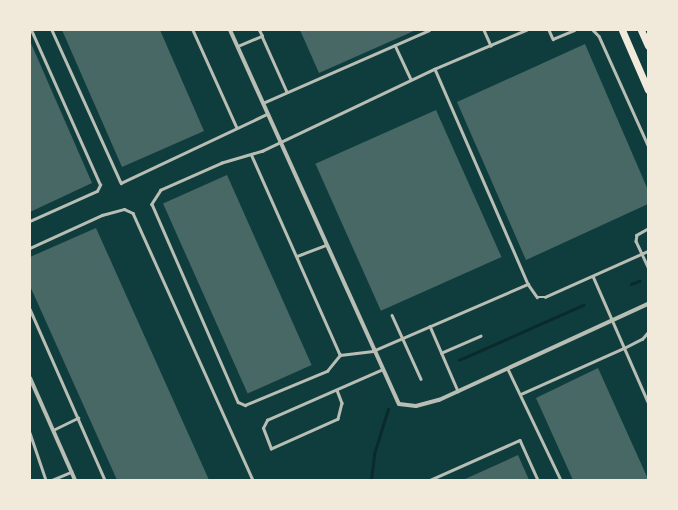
<!DOCTYPE html>
<style>
body{margin:0}
#map{position:relative;width:678px;height:510px;overflow:hidden;background:#0f3d3e;font-family:"PT Sans",sans-serif}
div>[style]{position:absolute}
.stream>*{height:2.5px;margin:-1.25px;padding:0 1.25px;transform-origin:1.25px;border-radius:1.25px;background:#0a2a2b}
.building>*{inset:0;background:#486865;transform-origin:0 0}
.service>*{height:2.5px;margin:-1.25px;padding:0 1.25px;transform-origin:1.25px;border-radius:1.25px;background:#b8beb3}
.minor>*{height:4px;margin:-2px;padding:0 2px;transform-origin:2px;border-radius:2px;background:#b8beb3}
.secondary>*{height:7px;margin:-3.5px;padding:0 3.5px;transform-origin:3.5px;border-radius:3.5px;background:#f1e9da}
span{translate:-50% -50%;white-space:nowrap;text-align:center;line-height:1.15;-webkit-text-stroke:3.5px #f1e9da;paint-order:stroke}
.frame{position:absolute;inset:0;border:31px solid #f1e9da;pointer-events:none}
</style>
<div id="map">
<div class="stream">
<i style="left:631px;top:284px;width:9px;rotate:-21deg"></i>
<i style="left:459px;top:360px;width:136px;rotate:-23.9deg"></i>
<i style="left:371px;top:480px;width:26px;rotate:-83deg"></i>
<i style="left:374px;top:454px;width:47px;rotate:-72.7deg"></i>
</div>
<div class="building">
<i style="clip-path:polygon(62px 30px,160px 30px,204px 131px,122px 167px)"></i>
<i style="clip-path:polygon(300px 30px,416px 30px,319px 73px)"></i>
<i style="clip-path:polygon(30px 41px,92px 183px,30px 212px)"></i>
<i style="clip-path:polygon(585px 44px,648px 190px,648px 204px,526px 260px,457px 102px)"></i>
<i style="left:436px;top:110px;width:161px;height:132px;rotate:66deg"></i>
<i style="left:227px;top:175px;width:208px;height:70px;rotate:66deg"></i>
<i style="clip-path:polygon(96px 228px,209px 480px,117px 480px,30px 286px,30px 257px)"></i>
<i style="clip-path:polygon(598px 368px,648px 479px,648px 480px,573px 480px,536px 398px)"></i>
<i style="clip-path:polygon(518px 455px,529px 480px,463px 480px)"></i>
</div>
<div class="service">
<i style="left:52px;top:30px;width:168px;rotate:65.7deg"></i>
<i style="left:121px;top:183px;width:161px;rotate:-25.3deg"></i>
<i style="left:193px;top:30px;width:107px;rotate:65.8deg"></i>
<i style="left:484px;top:30px;width:17px;rotate:66deg"></i>
<i style="left:527px;top:30px;width:100px;rotate:157deg"></i>
<i style="left:435px;top:69px;width:234px;rotate:66.6deg"></i>
<i style="left:528px;top:284px;width:16px;rotate:55deg"></i>
<i style="left:537px;top:297px;width:8px"></i>
<i style="left:545px;top:297px;width:113px;rotate:-24.1deg"></i>
<i style="left:549px;top:30px;width:10px;rotate:66deg"></i>
<i style="left:553px;top:39px;width:23px;rotate:-23deg"></i>
<i style="left:593px;top:30px;width:8px;rotate:45deg"></i>
<i style="left:599px;top:36px;width:120px;rotate:65.8deg"></i>
<i style="left:262px;top:36px;width:61px;rotate:65.9deg"></i>
<i style="left:395px;top:45px;width:38px;rotate:65deg"></i>
<i style="left:238px;top:46px;width:26px;rotate:-23deg"></i>
<i style="left:262px;top:36px;width:7px;rotate:-117deg"></i>
<i style="left:435px;top:69px;width:191px;rotate:154.5deg"></i>
<i style="left:263px;top:151px;width:43px;rotate:163.7deg"></i>
<i style="left:222px;top:163px;width:67px;rotate:156.1deg"></i>
<i style="left:161px;top:190px;width:17px;rotate:123deg"></i>
<i style="left:152px;top:204px;width:216px;rotate:66.5deg"></i>
<i style="left:238px;top:402px;width:8px;rotate:23deg"></i>
<i style="left:245px;top:405px;width:89px;rotate:-22.5deg"></i>
<i style="left:327px;top:371px;width:21px;rotate:-51deg"></i>
<i style="left:340px;top:355px;width:33px;rotate:-7deg"></i>
<i style="left:373px;top:351px;width:169px;rotate:-23.4deg"></i>
<i style="left:263px;top:103px;width:181px;rotate:-23.7deg"></i>
<i style="left:252px;top:156px;width:218px;rotate:66.1deg"></i>
<i style="left:30px;top:221px;width:73px;rotate:-24.1deg"></i>
<i style="left:97px;top:191px;width:7px;rotate:-63deg"></i>
<i style="left:100px;top:185px;width:170px;rotate:-114deg"></i>
<i style="left:648px;top:229px;width:13px;rotate:151deg"></i>
<i style="left:637px;top:235px;width:6px;rotate:99deg"></i>
<i style="left:636px;top:241px;width:29px;rotate:65deg"></i>
<i style="left:30px;top:248px;width:79px;rotate:-24.6deg"></i>
<i style="left:102px;top:215px;width:23px;rotate:-15deg"></i>
<i style="left:124px;top:209px;width:10px;rotate:24deg"></i>
<i style="left:133px;top:213px;width:293px;rotate:65.8deg"></i>
<i style="left:297px;top:256px;width:30px;rotate:-21deg"></i>
<i style="left:593px;top:276px;width:137px;rotate:66.4deg"></i>
<i style="left:30px;top:309px;width:187px;rotate:66.3deg"></i>
<i style="left:392px;top:315px;width:70px;rotate:65.6deg"></i>
<i style="left:430px;top:326px;width:71px;rotate:66.7deg"></i>
<i style="left:441px;top:353px;width:43px;rotate:-23.6deg"></i>
<i style="left:508px;top:369px;width:123px;rotate:64.5deg"></i>
<i style="left:337px;top:390px;width:14px;rotate:69deg"></i>
<i style="left:342px;top:403px;width:16px;rotate:104deg"></i>
<i style="left:338px;top:419px;width:73px;rotate:155.9deg"></i>
<i style="left:271px;top:449px;width:22px;rotate:-111deg"></i>
<i style="left:263px;top:428px;width:9px;rotate:-63deg"></i>
<i style="left:267px;top:420px;width:124px;rotate:-23.7deg"></i>
<i style="left:521px;top:394px;width:113px;rotate:-24.1deg"></i>
<i style="left:624px;top:348px;width:20px;rotate:-27deg"></i>
<i style="left:642px;top:339px;width:9px;rotate:-49deg"></i>
<i style="left:53px;top:430px;width:28px;rotate:-26deg"></i>
<i style="left:30px;top:433px;width:50px;rotate:71.2deg"></i>
<i style="left:52px;top:480px;width:21px;rotate:-23deg"></i>
<i style="left:430px;top:480px;width:98px;rotate:-24deg"></i>
<i style="left:520px;top:440px;width:44px;rotate:65.8deg"></i>
</div>
<div class="minor">
<i style="left:230px;top:30px;width:410px;rotate:65.7deg"></i>
<i style="left:399px;top:404px;width:17px;rotate:7deg"></i>
<i style="left:416px;top:406px;width:24px;rotate:-15deg"></i>
<i style="left:439px;top:400px;width:230px;rotate:-24.7deg"></i>
<i style="left:30px;top:378px;width:111px;rotate:66.2deg"></i>
</div>
<div class="secondary">
<i style="left:622px;top:30px;width:65px;rotate:66.6deg"></i>
<i style="left:641px;top:30px;width:17px;rotate:66deg"></i>
</div>
<div class="frame"></div>
</div>
